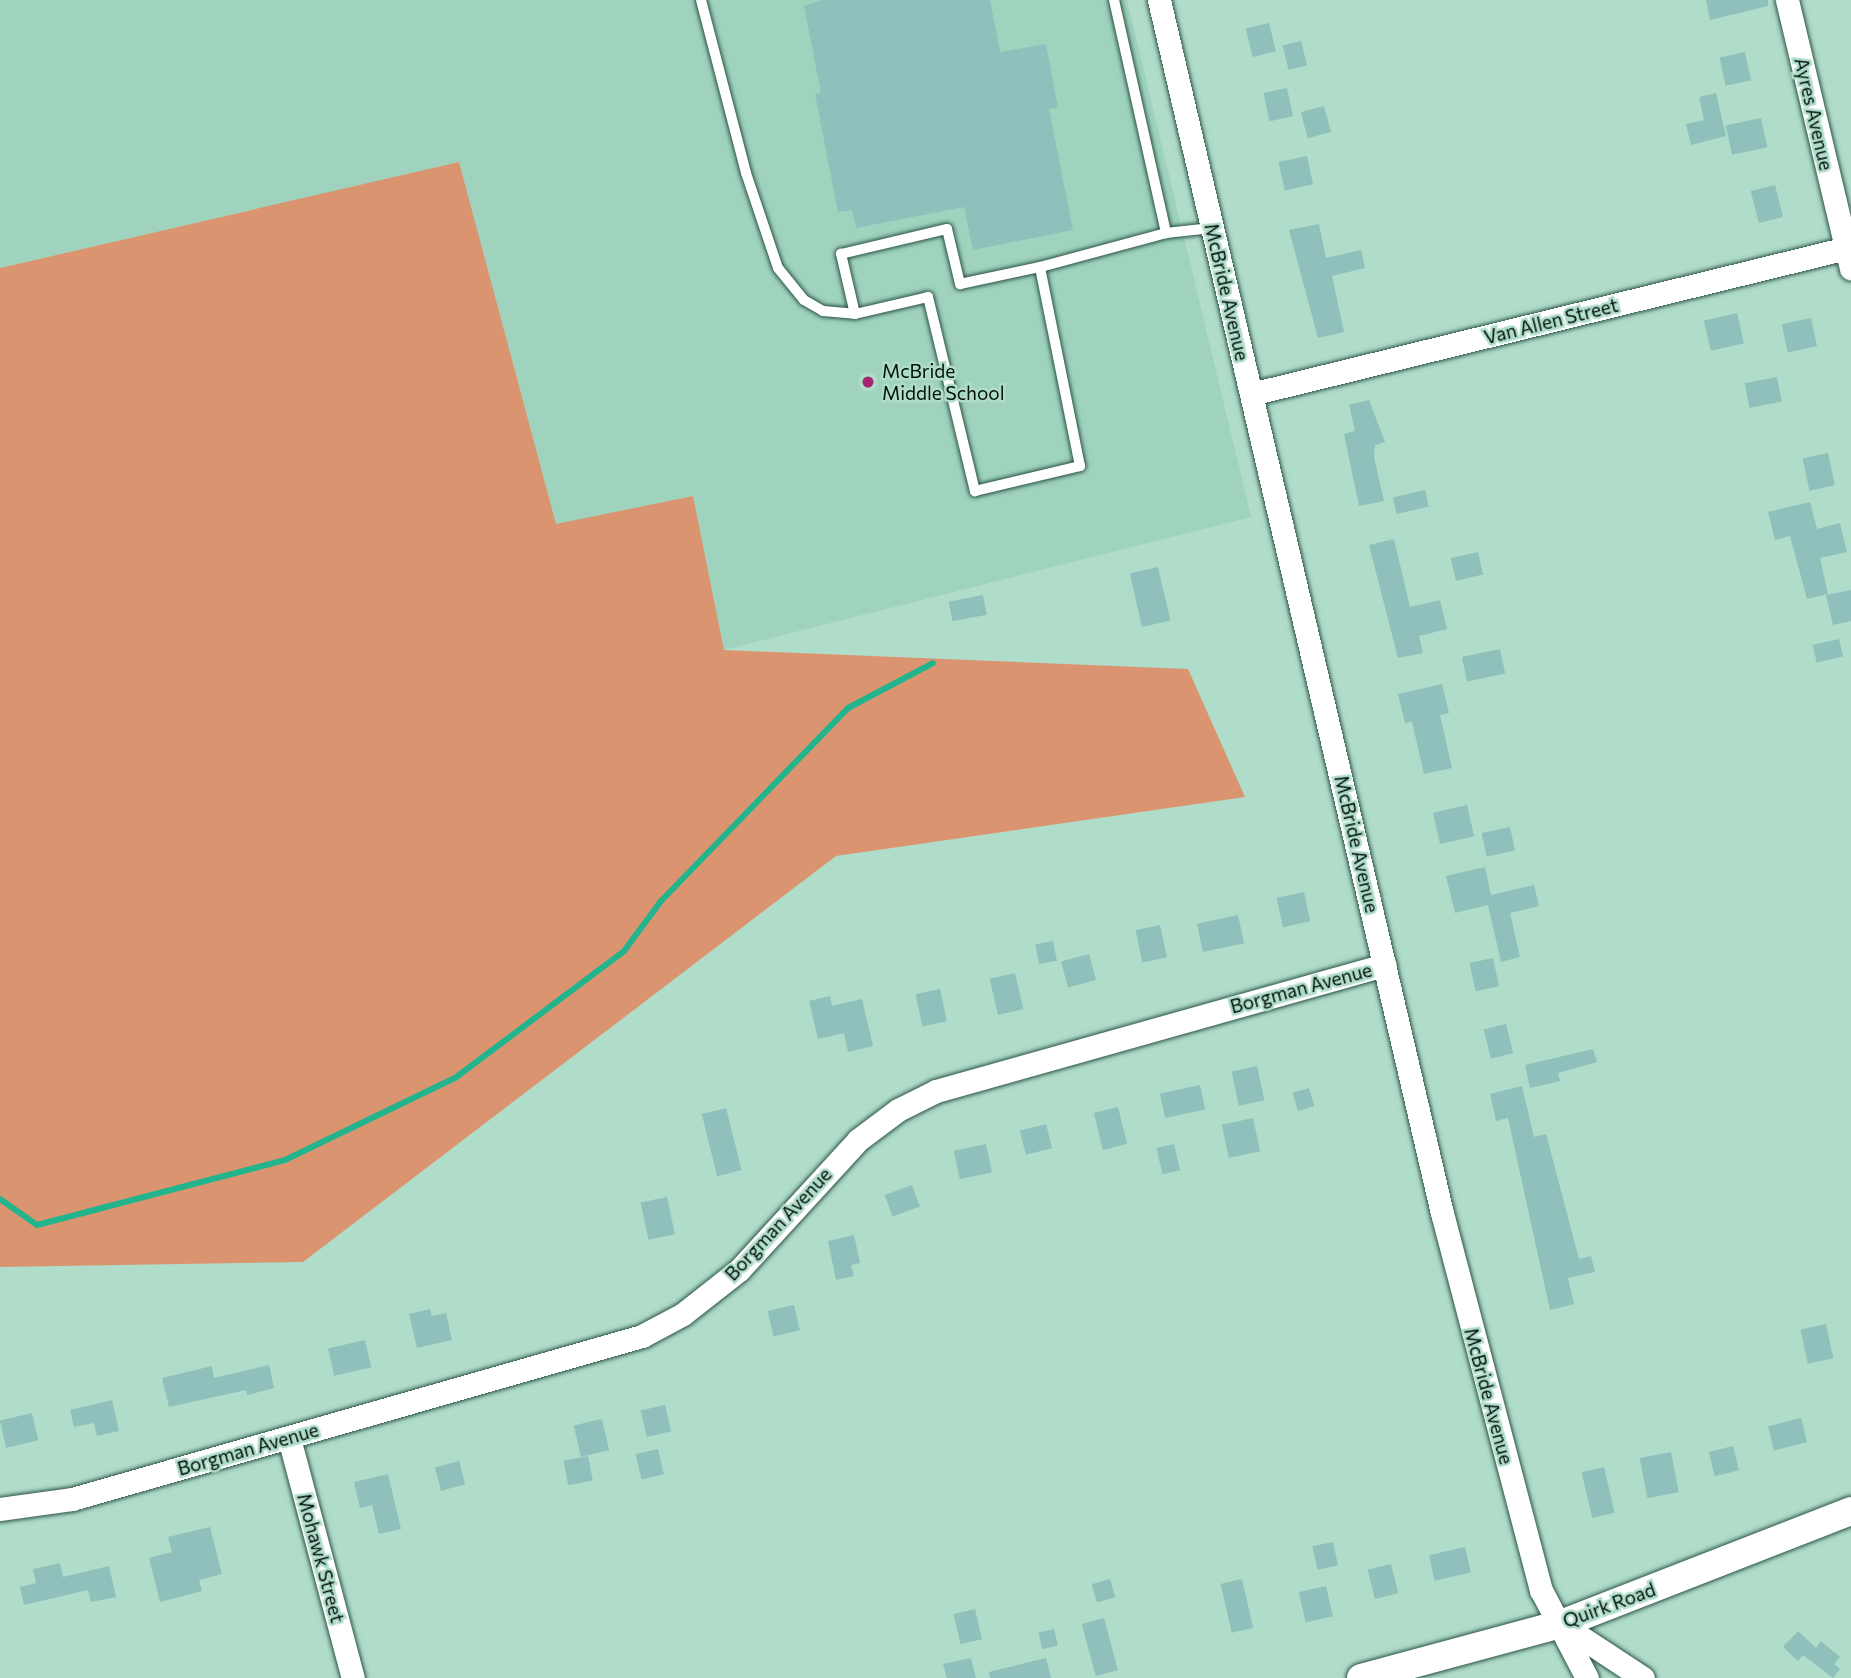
<!DOCTYPE html>
<style>
body{margin:0}
#map{position:relative;width:1851px;height:1678px;overflow:hidden;background:#b0dcca;font-family:Commissioner,sans-serif}
div>[style]{position:absolute}
.built>*{inset:0;background:#9fd3be}
.green>*{inset:0;background:#da9570}
.stream>*{height:6px;margin:-3px;padding:0 3px;transform-origin:3px;border-radius:3px;background:#22b48c}
.building>*{inset:0;background:#8fc0bb;transform-origin:0 0}
.roads{filter:drop-shadow(0 0 2px #2c5446) drop-shadow(0 0 2px #2c5446)}
.service>*{height:10px;margin:-5px;padding:0 5px;transform-origin:5px;border-radius:5px;background:#fff}
.minor>*{height:23px;margin:-11.5px;padding:0 11.5px;transform-origin:11.5px;border-radius:11.5px;background:#fff}
.tertiary>*{height:28px;margin:-14px;padding:0 14px;transform-origin:14px;border-radius:14px;background:#fff}
.dots>*{width:19px;height:19px;translate:-50% -50%;box-sizing:border-box;border:4px solid #b0dcca;border-radius:50%}
span{translate:-50% -50%;white-space:nowrap;text-align:center;line-height:1.15;-webkit-text-stroke:5px #b0dcca;paint-order:stroke}
.street-label{font-size:19px;color:#02100a}
.poi-label{font-size:19px;color:#02100a}
.left{translate:0 -50%;text-align:left}
</style>
<div id="map">
<div class="built">
<i style="clip-path:polygon(0 0,1127px 0,1251px 517px,723px 650px,693px 496px,556px 525px,459px 162px,0 268px)"></i>
</div>
<div class="green">
<i style="clip-path:polygon(459px 162px,556px 524px,693px 496px,724px 650px,1188px 669px,1245px 797px,836px 856px,303px 1262px,0 1267px,0 268px)"></i>
</div>
<div class="stream">
<i style="left:0;top:1199px;width:45px;rotate:35.1deg"></i>
<i style="left:37px;top:1225px;width:256px;rotate:-14.7deg"></i>
<i style="left:285px;top:1160px;width:189px;rotate:-25.8deg"></i>
<i style="left:455px;top:1078px;width:211px;rotate:-36.9deg"></i>
<i style="left:624px;top:951px;width:62px;rotate:-53.5deg"></i>
<i style="left:661px;top:901px;width:269px;rotate:-45.9deg"></i>
<i style="left:848px;top:708px;width:96px;rotate:-27.9deg"></i>
</div>
<div class="building">
<i style="clip-path:polygon(822px 0,990px 0,1000px 52px,1046px 44px,1058px 108px,1049px 109px,1073px 230px,973px 250px,964px 207px,856px 228px,852px 210px,838px 212px,815px 94px,821px 93px,804px 6px)"></i>
<i style="clip-path:polygon(1706px 0,1768px 0,1768px 6px,1710px 20px)"></i>
<i style="left:1269px;top:23px;width:29px;height:24px;rotate:76deg"></i>
<i style="left:1301px;top:41px;width:25px;height:19px;rotate:76deg"></i>
<i style="left:1745px;top:52px;width:29px;height:26px;rotate:78deg"></i>
<i style="left:1287px;top:88px;width:29px;height:24px;rotate:78deg"></i>
<i style="clip-path:polygon(1716px 93px,1726px 136px,1691px 145px,1686px 124px,1704px 120px,1699px 97px)"></i>
<i style="left:1324px;top:106px;width:27px;height:24px;rotate:75deg"></i>
<i style="left:1761px;top:118px;width:30px;height:36px;rotate:78deg"></i>
<i style="left:1307px;top:156px;width:29px;height:29px;rotate:78deg"></i>
<i style="left:1775px;top:185px;width:33px;height:25px;rotate:76deg"></i>
<i style="clip-path:polygon(1319px 224px,1326px 258px,1361px 250px,1365px 268px,1332px 276px,1344px 332px,1318px 338px,1289px 230px)"></i>
<i style="left:1737px;top:313px;width:31px;height:34px;rotate:77deg"></i>
<i style="left:1811px;top:318px;width:29px;height:30px;rotate:78deg"></i>
<i style="left:1777px;top:377px;width:25px;height:33px;rotate:79deg"></i>
<i style="clip-path:polygon(1369px 400px,1385px 442px,1375px 445px,1374px 457px,1384px 501px,1359px 506px,1344px 434px,1355px 431px,1349px 405px)"></i>
<i style="left:1828px;top:453px;width:33px;height:26px;rotate:78deg"></i>
<i style="left:1425px;top:490px;width:17px;height:33px;rotate:77deg"></i>
<i style="clip-path:polygon(1810px 502px,1817px 529px,1840px 523px,1847px 552px,1820px 558px,1828px 594px,1807px 599px,1790px 536px,1775px 540px,1768px 512px)"></i>
<i style="clip-path:polygon(1394px 539px,1410px 607px,1440px 600px,1447px 629px,1419px 636px,1423px 653px,1398px 658px,1369px 545px)"></i>
<i style="left:1478px;top:552px;width:23px;height:28px;rotate:77deg"></i>
<i style="left:1158px;top:567px;width:55px;height:29px;rotate:77deg"></i>
<i style="clip-path:polygon(1851px 590px,1851px 621px,1833px 625px,1826px 595px)"></i>
<i style="left:983px;top:595px;width:20px;height:35px;rotate:79deg"></i>
<i style="left:1839px;top:639px;width:18px;height:27px;rotate:77deg"></i>
<i style="left:1500px;top:649px;width:25px;height:39px;rotate:78deg"></i>
<i style="clip-path:polygon(1442px 684px,1449px 713px,1440px 715px,1452px 768px,1424px 774px,1412px 722px,1405px 723px,1398px 694px)"></i>
<i style="left:1467px;top:805px;width:32px;height:35px;rotate:77deg"></i>
<i style="left:1510px;top:827px;width:24px;height:29px;rotate:78deg"></i>
<i style="clip-path:polygon(1485px 867px,1491px 895px,1534px 885px,1539px 906px,1510px 913px,1520px 957px,1501px 962px,1488px 905px,1455px 913px,1446px 876px)"></i>
<i style="left:1304px;top:892px;width:30px;height:28px;rotate:78deg"></i>
<i style="left:1238px;top:915px;width:29px;height:42px;rotate:78deg"></i>
<i style="left:1160px;top:925px;width:33px;height:25px;rotate:78deg"></i>
<i style="left:1053px;top:941px;width:20px;height:18px;rotate:79deg"></i>
<i style="left:1089px;top:954px;width:27px;height:29px;rotate:75deg"></i>
<i style="left:1493px;top:958px;width:29px;height:24px;rotate:78deg"></i>
<i style="left:1015px;top:973px;width:37px;height:26px;rotate:77deg"></i>
<i style="left:940px;top:989px;width:33px;height:25px;rotate:78deg"></i>
<i style="clip-path:polygon(830px 996px,832px 1006px,862px 999px,873px 1046px,848px 1052px,844px 1033px,818px 1039px,809px 1001px)"></i>
<i style="left:1506px;top:1024px;width:30px;height:23px;rotate:76deg"></i>
<i style="clip-path:polygon(1593px 1049px,1597px 1062px,1558px 1073px,1560px 1081px,1530px 1088px,1525px 1065px)"></i>
<i style="left:1257px;top:1066px;width:35px;height:26px;rotate:78deg"></i>
<i style="left:1200px;top:1085px;width:25px;height:41px;rotate:78deg"></i>
<i style="clip-path:polygon(1522px 1086px,1534px 1137px,1546px 1134px,1579px 1259px,1591px 1256px,1595px 1272px,1568px 1278px,1574px 1304px,1550px 1310px,1508px 1118px,1496px 1121px,1490px 1094px)"></i>
<i style="left:1309px;top:1088px;width:19px;height:17px;rotate:74deg"></i>
<i style="left:1118px;top:1107px;width:38px;height:25px;rotate:76deg"></i>
<i style="left:726px;top:1108px;width:64px;height:25px;rotate:76deg"></i>
<i style="left:1253px;top:1118px;width:34px;height:32px;rotate:78deg"></i>
<i style="left:1046px;top:1124px;width:25px;height:27px;rotate:76deg"></i>
<i style="left:986px;top:1144px;width:29px;height:33px;rotate:78deg"></i>
<i style="left:1174px;top:1144px;width:27px;height:18px;rotate:77deg"></i>
<i style="left:912px;top:1185px;width:23px;height:29px;rotate:70deg"></i>
<i style="left:667px;top:1197px;width:38px;height:27px;rotate:78deg"></i>
<i style="clip-path:polygon(854px 1235px,860px 1263px,851px 1265px,854px 1276px,836px 1280px,828px 1241px)"></i>
<i style="left:794px;top:1305px;width:26px;height:27px;rotate:77deg"></i>
<i style="clip-path:polygon(430px 1309px,432px 1316px,446px 1313px,452px 1340px,417px 1348px,409px 1314px)"></i>
<i style="left:1826px;top:1324px;width:35px;height:26px;rotate:78deg"></i>
<i style="left:365px;top:1340px;width:28px;height:38px;rotate:77deg"></i>
<i style="clip-path:polygon(269px 1365px,274px 1388px,247px 1395px,246px 1390px,169px 1407px,162px 1378px,212px 1366px,214px 1378px)"></i>
<i style="clip-path:polygon(112px 1400px,119px 1431px,97px 1436px,94px 1423px,74px 1427px,70px 1410px)"></i>
<i style="left:665px;top:1405px;width:27px;height:25px;rotate:77deg"></i>
<i style="left:32px;top:1413px;width:28px;height:33px;rotate:77deg"></i>
<i style="left:1801px;top:1418px;width:25px;height:34px;rotate:76deg"></i>
<i style="left:602px;top:1419px;width:32px;height:29px;rotate:77deg"></i>
<i style="left:1733px;top:1446px;width:25px;height:25px;rotate:76deg"></i>
<i style="left:658px;top:1449px;width:26px;height:23px;rotate:77deg"></i>
<i style="left:1671px;top:1452px;width:41px;height:32px;rotate:79deg"></i>
<i style="left:588px;top:1456px;width:25px;height:25px;rotate:79deg"></i>
<i style="left:459px;top:1461px;width:24px;height:25px;rotate:75deg"></i>
<i style="left:1604px;top:1467px;width:47px;height:23px;rotate:77deg"></i>
<i style="clip-path:polygon(388px 1474px,401px 1529px,379px 1534px,372px 1505px,360px 1508px,354px 1482px)"></i>
<i style="clip-path:polygon(210px 1527px,222px 1574px,199px 1580px,202px 1591px,160px 1602px,149px 1558px,172px 1552px,168px 1537px)"></i>
<i style="left:1333px;top:1542px;width:24px;height:21px;rotate:78deg"></i>
<i style="left:1465px;top:1547px;width:26px;height:37px;rotate:77deg"></i>
<i style="clip-path:polygon(60px 1563px,63px 1577px,109px 1566px,116px 1597px,91px 1602px,88px 1590px,24px 1605px,20px 1587px,36px 1583px,33px 1569px)"></i>
<i style="left:1391px;top:1564px;width:30px;height:24px;rotate:76deg"></i>
<i style="left:1110px;top:1579px;width:19px;height:19px;rotate:74deg"></i>
<i style="left:1242px;top:1579px;width:50px;height:22px;rotate:77deg"></i>
<i style="left:1326px;top:1586px;width:31px;height:28px;rotate:77deg"></i>
<i style="left:975px;top:1609px;width:31px;height:22px;rotate:77deg"></i>
<i style="left:1104px;top:1618px;width:54px;height:23px;rotate:75deg"></i>
<i style="left:1054px;top:1629px;width:17px;height:16px;rotate:77deg"></i>
<i style="clip-path:polygon(1798px 1631px,1816px 1648px,1821px 1641px,1840px 1657px,1834px 1664px,1840px 1669px,1833px 1678px,1803px 1655px,1798px 1661px,1783px 1647px)"></i>
<i style="clip-path:polygon(971px 1658px,976px 1678px,947px 1678px,943px 1664px)"></i>
<i style="clip-path:polygon(1046px 1658px,1051px 1678px,990px 1678px,989px 1672px)"></i>
</div>
<div class="roads">
<div class="service">
<i style="left:701px;top:0;width:179px;rotate:75.4deg"></i>
<i style="left:746px;top:173px;width:100px;rotate:71.4deg"></i>
<i style="left:778px;top:268px;width:41px;rotate:50.9deg"></i>
<i style="left:804px;top:300px;width:22px;rotate:30deg"></i>
<i style="left:823px;top:311px;width:32px;rotate:5deg"></i>
<i style="left:855px;top:314px;width:75px;rotate:-13.1deg"></i>
<i style="left:928px;top:297px;width:200px;rotate:76.4deg"></i>
<i style="left:975px;top:491px;width:108px;rotate:-13.4deg"></i>
<i style="left:1080px;top:466px;width:203px;rotate:-101.4deg"></i>
<i style="left:1040px;top:267px;width:131px;rotate:-15.1deg"></i>
<i style="left:1114px;top:0;width:239px;rotate:77.4deg"></i>
<i style="left:1166px;top:233px;width:46px;rotate:-6.2deg"></i>
<i style="left:855px;top:314px;width:62px;rotate:-103.1deg"></i>
<i style="left:841px;top:254px;width:109px;rotate:-13.3deg"></i>
<i style="left:947px;top:229px;width:57px;rotate:76.7deg"></i>
<i style="left:960px;top:284px;width:82px;rotate:-12deg"></i>
</div>
<div class="minor">
<i style="left:1159px;top:0;width:1246px;rotate:76.87deg"></i>
<i style="left:1442px;top:1213px;width:390px;rotate:75.3deg"></i>
<i style="left:1541px;top:1590px;width:99px;rotate:62.4deg"></i>
<i style="left:1787px;top:0;width:276px;rotate:76.6deg"></i>
<i style="left:1251px;top:394px;width:618px;rotate:-13.77deg"></i>
<i style="left:289px;top:1438px;width:248px;rotate:75.1deg"></i>
<i style="left:0;top:1509px;width:73px;rotate:-7.9deg"></i>
<i style="left:72px;top:1499px;width:593px;rotate:-15.96deg"></i>
<i style="left:642px;top:1336px;width:47px;rotate:-28.2deg"></i>
<i style="left:683px;top:1314px;width:71px;rotate:-38.2deg"></i>
<i style="left:739px;top:1270px;width:176px;rotate:-47.5deg"></i>
<i style="left:858px;top:1140px;width:50px;rotate:-36.9deg"></i>
<i style="left:898px;top:1110px;width:42px;rotate:-26.6deg"></i>
<i style="left:936px;top:1091px;width:466px;rotate:-15.7deg"></i>
<i style="left:1561px;top:1624px;width:98px;rotate:33.4deg"></i>
</div>
<div class="tertiary">
<i style="left:1361px;top:1678px;width:207px;rotate:-15.1deg"></i>
<i style="left:1561px;top:1624px;width:311px;rotate:-21.3deg"></i>
</div>
</div>
<div class="dots">
<i style="left:868px;top:382px;background:#a52472"></i>
</div>
<div class="street-label">
<span style="left:1814px;top:114px;rotate:77deg">Ayres Avenue</span>
<span style="left:1227px;top:292px;rotate:77deg">McBride Avenue</span>
<span style="left:1551px;top:321px;rotate:-14deg">Van Allen Street</span>
<span style="left:1357px;top:844px;rotate:77deg">McBride Avenue</span>
<span style="left:1301px;top:988px;rotate:-15deg">Borgman Avenue</span>
<span style="left:778px;top:1224px;rotate:-47deg">Borgman Avenue</span>
<span style="left:1489px;top:1396px;rotate:75deg">McBride Avenue</span>
<span style="left:248px;top:1449px;rotate:-16deg">Borgman Avenue</span>
<span style="left:321px;top:1558px;rotate:75deg">Mohawk Street</span>
<span style="left:1609px;top:1605px;rotate:-20deg">Quirk Road</span>
</div>
<div class="poi-label">
<span class="left" style="left:882px;top:382px">McBride<br>Middle School</span>
</div>
</div>
